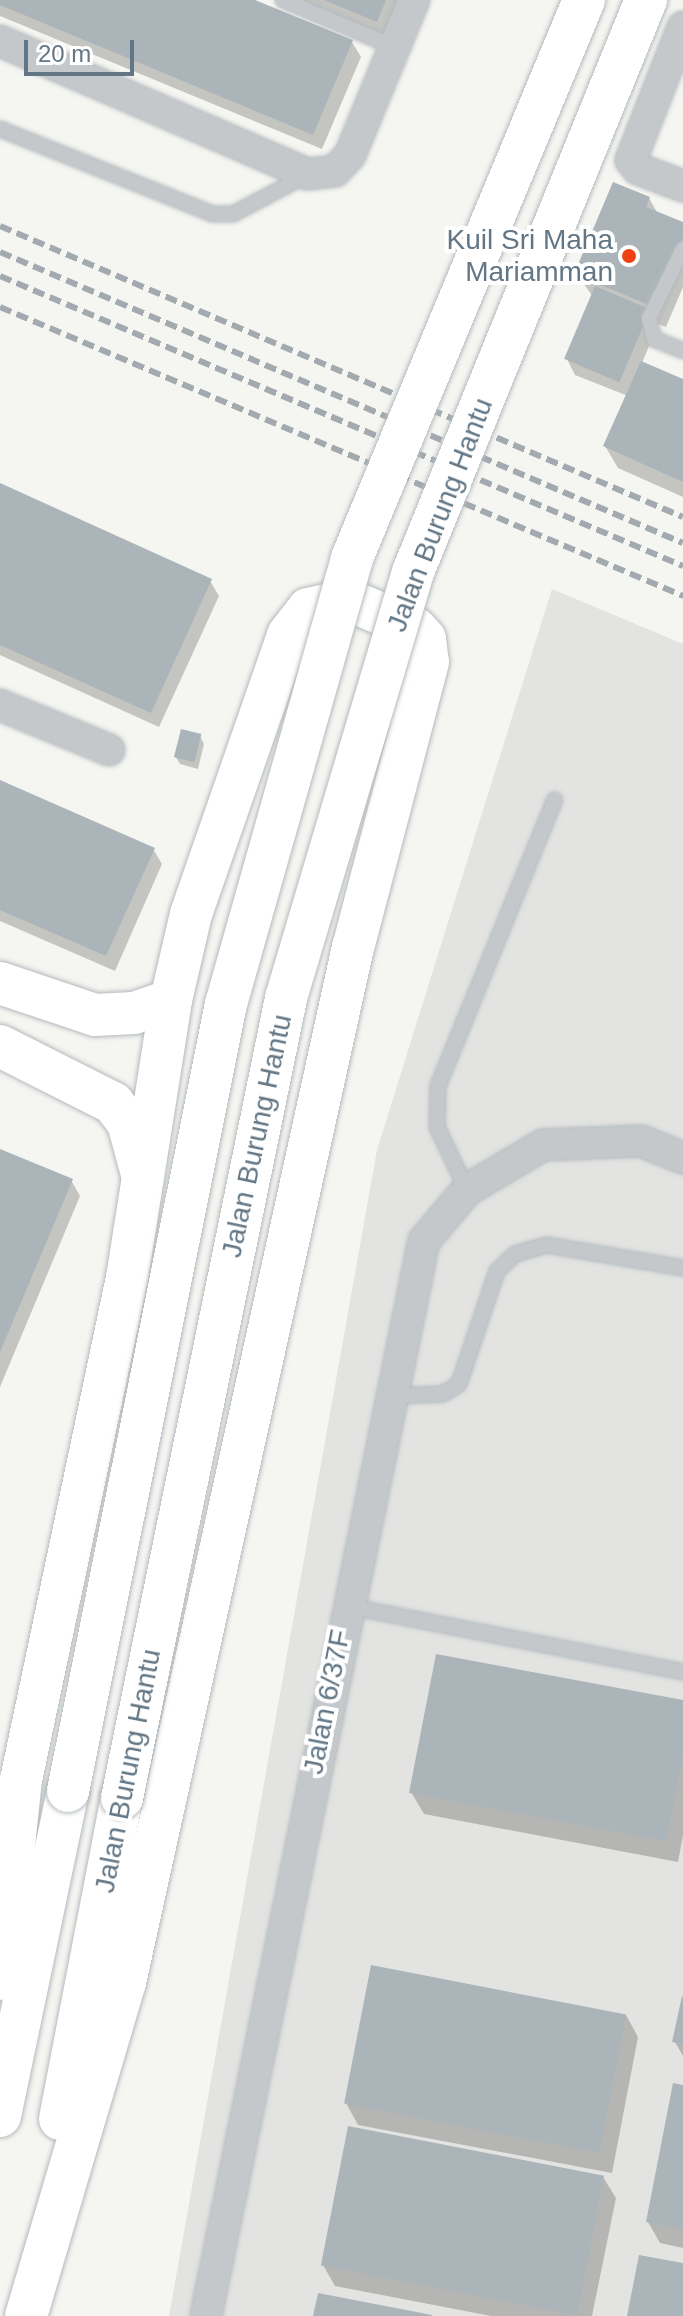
<!DOCTYPE html>
<style>
body{margin:0}
#map{position:relative;width:683px;height:2316px;overflow:hidden;background:#f5f5f1;font-family:Arial,sans-serif}
div>[style]{position:absolute}
.built>*{inset:0;background:#e3e4e2}
.shadow>*{inset:0;background:#0003}
.building>*{inset:0;background:#abb4b9;transform-origin:0 0}
.roads{filter:drop-shadow(0 0 2px #b4babe) drop-shadow(0 0 2px #b4babe)}
.lane>*{height:14px;margin:-7px;padding:0 7px;transform-origin:7px;border-radius:7px;background:#c4c8cb}
.street>*{height:30px;margin:-15px;padding:0 15px;transform-origin:15px;border-radius:15px;background:#c4c8cb}
.secondary>*{height:42px;margin:-21px;padding:0 21px;transform-origin:21px;border-radius:21px;background:#fff}
.rail>*{height:6px;margin-top:-3px;transform-origin:0;background:repeating-linear-gradient(90deg,#a2a9af 0 12px,transparent 0 18px)}
.bridges{filter:drop-shadow(0 0 2px #b4babe) drop-shadow(0 0 2px #b4babe)}
.secondary-bridge>*{height:42px;margin:-21px;padding:0 21px;transform-origin:21px;border-radius:21px;background:#fff}
.dots>*{width:22px;height:22px;translate:-50% -50%;box-sizing:border-box;border:4px solid #fff;border-radius:50%}
span{translate:-50% -50%;white-space:nowrap;text-align:center;line-height:1.15;-webkit-text-stroke:8px #fff;paint-order:stroke}
.poi-label{font-size:28px;color:#627685}
.right{translate:-100% -50%;text-align:right}
.street-label{font-size:28px;color:#627685}
.scale{position:absolute;left:24px;top:40px;width:110px;height:36px;box-sizing:border-box;border:4px solid #627685;border-top:0;padding-left:10px;font-size:24px;line-height:28px;white-space:nowrap;color:#627685;-webkit-text-stroke:6px #fff;paint-order:stroke}
</style>
<div id="map">
<div class="built">
<i style="clip-path:polygon(552px 589px,683px 644px,683px 2316px,169px 2316px,377px 1150px)"></i>
</div>
<div class="shadow">
<i style="clip-path:polygon(0 0,251px 0,352px 42px,361px 57px,322px 149px,0 16px)"></i>
<i style="clip-path:polygon(298px 0,401px 0,386px 37px)"></i>
<i style="clip-path:polygon(649px 198px,658px 214px,683px 224px,683px 287px,666px 327px,658px 324px,642px 363px,683px 382px,683px 497px,618px 468px,605px 446px,628px 396px,575px 375px,567px 359px,593px 297px,577px 274px)"></i>
<i style="clip-path:polygon(0 486px,210px 581px,219px 596px,159px 727px,0 655px)"></i>
<i style="clip-path:polygon(200px 736px,204px 744px,198px 769px,180px 764px,175px 756px)"></i>
<i style="clip-path:polygon(0 782px,153px 849px,162px 864px,115px 971px,0 921px)"></i>
<i style="clip-path:polygon(0 1151px,71px 1180px,80px 1196px,0 1387px)"></i>
<i style="clip-path:polygon(683px 1703px,683px 1835px,678px 1862px,424px 1814px,411px 1792px)"></i>
<i style="clip-path:polygon(683px 2000px,683px 2056px,675px 2042px)"></i>
<i style="clip-path:polygon(626px 2015px,638px 2037px,612px 2173px,358px 2125px,346px 2103px)"></i>
<i style="clip-path:polygon(683px 2087px,683px 2248px,660px 2243px,648px 2222px)"></i>
<i style="clip-path:polygon(603px 2177px,616px 2198px,592px 2316px,491px 2316px,335px 2286px,323px 2265px)"></i>
</div>
<div class="building">
<i style="clip-path:polygon(0 0,255px 0,353px 40px,313px 135px,0 5px)"></i>
<i style="clip-path:polygon(324px 0,386px 0,377px 22px)"></i>
<i style="clip-path:polygon(613px 182px,650px 197px,646px 207px,683px 222px,683px 238px,654px 307px,574px 274px)"></i>
<i style="left:595px;top:286px;width:60px;height:79px;rotate:23deg"></i>
<i style="clip-path:polygon(641px 361px,683px 379px,683px 482px,603px 446px)"></i>
<i style="clip-path:polygon(0 483px,212px 579px,151px 713px,0 645px)"></i>
<i style="left:181px;top:729px;width:21px;height:29px;rotate:14deg"></i>
<i style="clip-path:polygon(0 780px,155px 848px,106px 956px,0 910px)"></i>
<i style="clip-path:polygon(0 1149px,73px 1179px,0 1352px)"></i>
<i style="clip-path:polygon(436px 1654px,683px 1700px,683px 1755px,666px 1841px,409px 1793px)"></i>
<i style="left:371px;top:1965px;width:260px;height:141px;rotate:11deg"></i>
<i style="clip-path:polygon(682px 1996px,683px 1997px,683px 2044px,672px 2042px)"></i>
<i style="clip-path:polygon(673px 2083px,683px 2085px,683px 2229px,646px 2222px)"></i>
<i style="left:348px;top:2126px;width:261px;height:142px;rotate:11deg"></i>
<i style="clip-path:polygon(639px 2255px,683px 2263px,683px 2316px,627px 2316px)"></i>
<i style="clip-path:polygon(318px 2293px,432px 2315px,432px 2316px,313px 2316px)"></i>
</div>
<div class="roads">
<div class="lane">
<i style="left:283px;top:0;width:121px;rotate:22.9deg"></i>
<i style="left:0;top:129px;width:229px;rotate:21.8deg"></i>
<i style="left:213px;top:214px;width:20px"></i>
<i style="left:233px;top:214px;width:84px;rotate:-27.8deg"></i>
<i style="left:683px;top:249px;width:77px;rotate:116.2deg"></i>
<i style="left:649px;top:318px;width:22px;rotate:77deg"></i>
<i style="left:654px;top:339px;width:31px;rotate:22deg"></i>
<i style="left:467px;top:1190px;width:70px;rotate:-115.5deg"></i>
<i style="left:437px;top:1127px;width:41px;rotate:-88.6deg"></i>
<i style="left:438px;top:1086px;width:309px;rotate:-67.8deg"></i>
<i style="left:391px;top:1396px;width:52px;rotate:-2.2deg"></i>
<i style="left:443px;top:1394px;width:19px;rotate:-32deg"></i>
<i style="left:459px;top:1384px;width:119px;rotate:-71.4deg"></i>
<i style="left:497px;top:1271px;width:25px;rotate:-43deg"></i>
<i style="left:515px;top:1254px;width:33px;rotate:-16deg"></i>
<i style="left:547px;top:1245px;width:138px;rotate:9.6deg"></i>
<i style="left:347px;top:1606px;width:342px;rotate:11.1deg"></i>
</div>
<div class="street">
<i style="left:683px;top:27px;width:143px;rotate:111.4deg"></i>
<i style="left:631px;top:160px;width:11px;rotate:52deg"></i>
<i style="left:638px;top:169px;width:48px;rotate:20.7deg"></i>
<i style="left:0;top:41px;width:335px;rotate:23.4deg"></i>
<i style="left:308px;top:174px;width:27px;rotate:-6deg"></i>
<i style="left:335px;top:171px;width:22px;rotate:-47deg"></i>
<i style="left:350px;top:155px;width:168px;rotate:-67.6deg"></i>
<i style="left:0;top:705px;width:118px;rotate:22.4deg"></i>
<i style="left:206px;top:2316px;width:1097px;rotate:-78.54deg"></i>
<i style="left:424px;top:1241px;width:67px;rotate:-49.9deg"></i>
<i style="left:467px;top:1190px;width:88px;rotate:-30.6deg"></i>
<i style="left:543px;top:1145px;width:98px;rotate:-2.3deg"></i>
<i style="left:641px;top:1141px;width:45px;rotate:22deg"></i>
</div>
<div class="secondary">
<i style="left:0;top:983px;width:100px;rotate:18.6deg"></i>
<i style="left:95px;top:1015px;width:39px;rotate:-3deg"></i>
<i style="left:134px;top:1013px;width:39px;rotate:-19deg"></i>
<i style="left:0;top:1046px;width:127px;rotate:26.8deg"></i>
<i style="left:113px;top:1103px;width:25px;rotate:53deg"></i>
<i style="left:128px;top:1123px;width:53px;rotate:74.6deg"></i>
<i style="left:0;top:1979px;width:200px;rotate:-84deg"></i>
<i style="left:21px;top:1780px;width:513px;rotate:-78.08deg"></i>
<i style="left:127px;top:1278px;width:281px;rotate:-81deg"></i>
<i style="left:171px;top:1000px;width:88px;rotate:-76.9deg"></i>
<i style="left:191px;top:914px;width:295px;rotate:-70.8deg"></i>
<i style="left:288px;top:635px;width:33px;rotate:-52deg"></i>
<i style="left:308px;top:609px;width:42px;rotate:-12.4deg"></i>
<i style="left:349px;top:600px;width:73px;rotate:23.4deg"></i>
<i style="left:416px;top:629px;width:13px;rotate:48deg"></i>
<i style="left:425px;top:639px;width:23px;rotate:83deg"></i>
<i style="left:428px;top:662px;width:295px;rotate:104.7deg"></i>
<i style="left:353px;top:947px;width:1060px;rotate:102.42deg"></i>
<i style="left:125px;top:1982px;width:348px;rotate:106.5deg"></i>
<i style="left:0;top:2116px;width:332px;rotate:-78.2deg"></i>
<i style="left:60px;top:2119px;width:327px;rotate:-79.1deg"></i>
</div>
</div>
<div class="rail">
<i style="left:0;top:226px;width:742px;rotate:23.08deg"></i>
<i style="left:0;top:252px;width:742px;rotate:23.08deg"></i>
<i style="left:0;top:276px;width:742px;rotate:23.01deg"></i>
<i style="left:0;top:307px;width:742px;rotate:22.93deg"></i>
</div>
<div class="bridges">
<div class="secondary-bridge">
<i style="left:68px;top:1791px;width:803px;rotate:-78.65deg"></i>
<i style="left:226px;top:1004px;width:463px;rotate:-74.2deg"></i>
<i style="left:352px;top:558px;width:604px;rotate:-67.42deg"></i>
<i style="left:122px;top:1798px;width:817px;rotate:-78.41deg"></i>
<i style="left:286px;top:998px;width:445px;rotate:-73.4deg"></i>
<i style="left:413px;top:572px;width:618px;rotate:-67.84deg"></i>
</div>
</div>
<div class="dots">
<i style="left:629px;top:256px;background:#f14115"></i>
</div>
<div class="poi-label">
<span class="right" style="left:613px;top:256px">Kuil Sri Maha<br>Mariamman</span>
</div>
<div class="street-label">
<span style="left:440px;top:515px;rotate:-69deg">Jalan Burung Hantu</span>
<span style="left:257px;top:1136px;rotate:-78deg">Jalan Burung Hantu</span>
<span style="left:327px;top:1702px;rotate:-79deg">Jalan 6/37F</span>
<span style="left:128px;top:1771px;rotate:-79deg">Jalan Burung Hantu</span>
</div>
<div class="scale">20 m</div>
</div>
